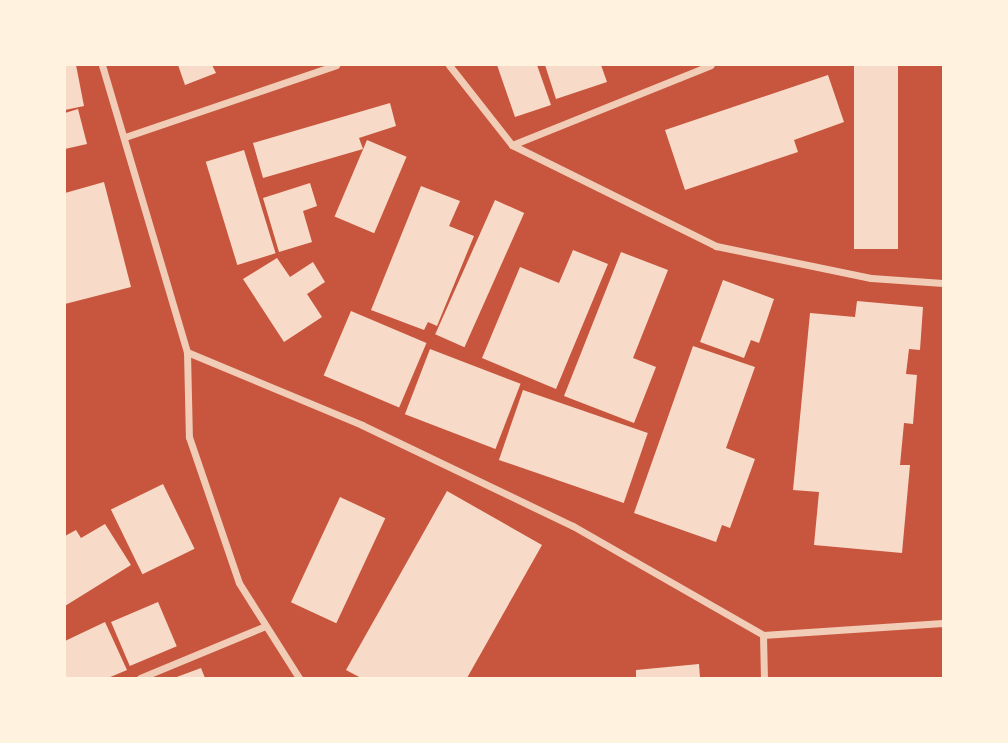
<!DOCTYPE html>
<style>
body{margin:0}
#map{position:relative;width:1008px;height:743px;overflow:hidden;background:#c8553d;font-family:"Space Grotesk",sans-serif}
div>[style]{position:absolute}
.building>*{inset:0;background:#f7dbc8;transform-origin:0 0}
.minor>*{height:7px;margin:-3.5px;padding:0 3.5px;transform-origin:3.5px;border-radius:3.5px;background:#f1ccb7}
span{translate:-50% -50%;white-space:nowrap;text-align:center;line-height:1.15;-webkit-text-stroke:5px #fff3e0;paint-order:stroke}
.frame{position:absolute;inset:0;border:66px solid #fff3e0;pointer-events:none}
</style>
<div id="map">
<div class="building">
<i style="clip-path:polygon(65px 65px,76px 65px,84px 106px,65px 110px)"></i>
<i style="clip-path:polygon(178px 65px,212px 65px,216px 73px,185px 85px)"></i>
<i style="clip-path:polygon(497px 65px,537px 65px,551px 105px,515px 117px)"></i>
<i style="clip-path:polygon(545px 65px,601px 65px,607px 82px,556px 99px)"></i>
<i style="left:854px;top:65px;width:44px;height:184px"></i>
<i style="clip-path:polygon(828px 75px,844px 122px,794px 140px,798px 152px,685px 190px,665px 130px)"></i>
<i style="clip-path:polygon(390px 103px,396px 126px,359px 138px,363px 149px,263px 178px,253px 143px)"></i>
<i style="clip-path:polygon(78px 109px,87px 144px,65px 149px,65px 113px)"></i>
<i style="left:367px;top:140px;width:43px;height:83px;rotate:23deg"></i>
<i style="left:244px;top:150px;width:108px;height:40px;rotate:73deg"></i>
<i style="clip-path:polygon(104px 182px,131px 287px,65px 304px,65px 193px)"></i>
<i style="clip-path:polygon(310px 183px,317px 206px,303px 211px,312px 242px,279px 252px,263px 198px)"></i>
<i style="clip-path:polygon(421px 186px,460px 201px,449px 226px,474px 236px,437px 326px,428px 322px,424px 330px,371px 310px)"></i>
<i style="left:495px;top:200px;width:32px;height:147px;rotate:24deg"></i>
<i style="clip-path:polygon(573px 250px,608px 264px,556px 389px,482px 358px,520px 267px,559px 283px)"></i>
<i style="clip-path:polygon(621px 252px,668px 270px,633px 358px,656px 367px,634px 423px,564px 396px)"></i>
<i style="clip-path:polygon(277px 258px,290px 277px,313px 262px,325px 282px,307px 294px,322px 317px,284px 342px,243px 279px)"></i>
<i style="clip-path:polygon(723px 280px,774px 299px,759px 343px,751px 340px,744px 358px,700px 342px)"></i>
<i style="clip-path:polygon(857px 301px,923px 307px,920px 350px,909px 349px,906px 374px,917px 375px,913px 424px,904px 423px,900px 465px,910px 465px,902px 553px,814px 545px,819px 492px,793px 490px,810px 313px,855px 317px)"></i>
<i style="left:351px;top:311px;width:82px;height:70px;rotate:23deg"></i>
<i style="clip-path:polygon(693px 346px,755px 367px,726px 448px,755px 459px,730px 528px,722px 525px,716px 542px,634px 513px)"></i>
<i style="left:430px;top:349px;width:97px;height:70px;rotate:21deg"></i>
<i style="left:523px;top:390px;width:132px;height:74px;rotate:19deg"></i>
<i style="left:163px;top:484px;width:72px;height:58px;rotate:64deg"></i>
<i style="clip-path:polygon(447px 491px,542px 545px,467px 678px,361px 678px,346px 670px)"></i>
<i style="left:340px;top:497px;width:50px;height:116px;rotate:25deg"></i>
<i style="clip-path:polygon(105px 524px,131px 565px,65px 606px,65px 536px,76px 530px,81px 538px)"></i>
<i style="left:158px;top:602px;width:48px;height:51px;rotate:67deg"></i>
<i style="clip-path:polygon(105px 622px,127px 670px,108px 678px,65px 678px,65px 641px)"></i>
<i style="clip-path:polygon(699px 664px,700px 678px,636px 678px,636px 670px)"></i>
<i style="clip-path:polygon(201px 668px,205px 678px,174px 678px)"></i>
</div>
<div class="minor">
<i style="left:102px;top:65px;width:299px;rotate:73.5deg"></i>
<i style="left:187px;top:352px;width:190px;rotate:22.6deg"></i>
<i style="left:362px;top:425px;width:234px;rotate:25.6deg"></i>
<i style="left:573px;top:526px;width:219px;rotate:29.8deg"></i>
<i style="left:763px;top:635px;width:43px;rotate:88.7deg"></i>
<i style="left:449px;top:65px;width:102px;rotate:51.8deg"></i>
<i style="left:512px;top:145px;width:228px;rotate:26.3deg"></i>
<i style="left:716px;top:246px;width:158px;rotate:11.7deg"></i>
<i style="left:871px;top:278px;width:72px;rotate:4deg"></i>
<i style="left:125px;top:137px;width:223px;rotate:-18.8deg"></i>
<i style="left:512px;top:145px;width:214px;rotate:-21.9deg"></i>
<i style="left:187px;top:352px;width:85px;rotate:88.7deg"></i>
<i style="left:189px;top:437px;width:154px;rotate:71.1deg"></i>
<i style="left:239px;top:583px;width:112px;rotate:57.7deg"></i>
<i style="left:763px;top:635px;width:180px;rotate:-3.8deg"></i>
<i style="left:140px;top:678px;width:133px;rotate:-22.5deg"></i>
</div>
<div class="frame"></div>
</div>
